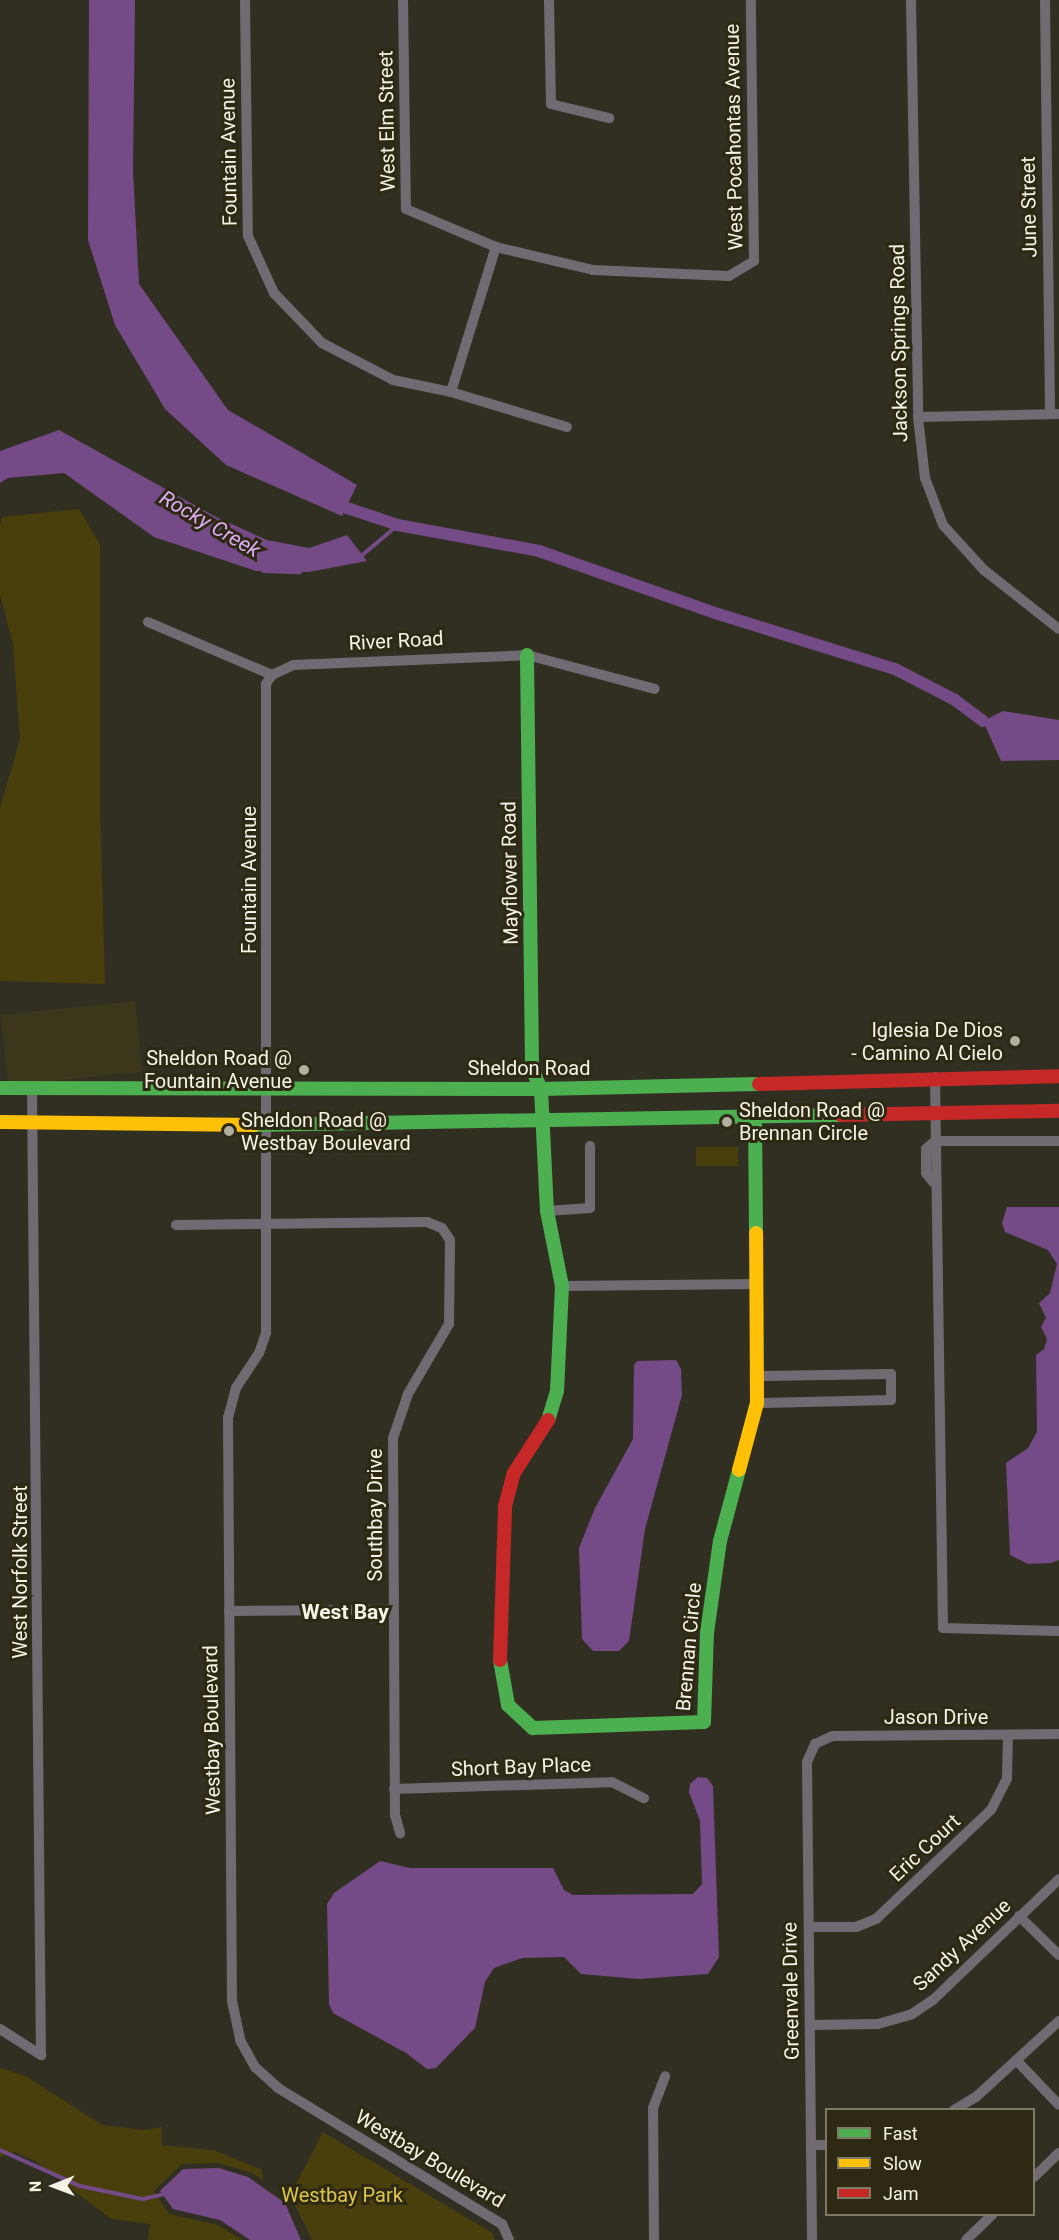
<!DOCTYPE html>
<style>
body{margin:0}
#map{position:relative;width:1059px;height:2240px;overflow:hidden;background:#312f22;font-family:Roboto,sans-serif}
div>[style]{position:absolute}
.built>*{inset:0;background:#3c371b;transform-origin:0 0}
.green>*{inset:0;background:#483f0c;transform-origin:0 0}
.water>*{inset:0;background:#744b86}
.stream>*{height:4px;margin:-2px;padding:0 2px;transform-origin:2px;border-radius:2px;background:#744b86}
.canal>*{height:12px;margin:-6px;padding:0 6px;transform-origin:6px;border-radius:6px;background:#744b86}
.street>*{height:10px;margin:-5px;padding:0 5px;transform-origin:5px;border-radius:5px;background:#726a72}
.fast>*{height:14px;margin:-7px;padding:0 7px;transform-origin:7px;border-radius:7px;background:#4caf50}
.slow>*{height:14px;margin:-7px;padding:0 7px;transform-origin:7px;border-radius:7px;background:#ffc107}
.jam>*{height:14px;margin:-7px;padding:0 7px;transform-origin:7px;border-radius:7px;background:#c62828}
.dots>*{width:16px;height:16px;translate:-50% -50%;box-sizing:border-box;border:3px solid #2d2913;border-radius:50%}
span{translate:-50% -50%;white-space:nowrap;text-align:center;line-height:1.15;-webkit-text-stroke:6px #2d2913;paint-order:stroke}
.street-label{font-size:20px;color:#f5f3e5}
.poi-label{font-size:20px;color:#f5f3e5}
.right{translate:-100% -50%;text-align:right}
.left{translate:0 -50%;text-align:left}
.park-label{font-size:20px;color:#dec64a}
.water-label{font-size:21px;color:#deacf6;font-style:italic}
.neighbourhood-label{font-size:21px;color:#f5f3e5;font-weight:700}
.legend{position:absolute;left:825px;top:2108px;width:210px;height:108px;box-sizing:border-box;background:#2d2913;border:2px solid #7d7a67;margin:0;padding:8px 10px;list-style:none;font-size:18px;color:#f5f3e5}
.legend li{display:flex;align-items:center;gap:12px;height:30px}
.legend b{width:30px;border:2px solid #7d7a67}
.north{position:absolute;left:24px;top:2156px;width:60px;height:60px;-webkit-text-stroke:4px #2d2913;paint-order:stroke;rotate:269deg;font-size:16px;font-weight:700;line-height:24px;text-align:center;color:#f5f3e5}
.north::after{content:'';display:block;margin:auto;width:21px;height:27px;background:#f5f3e5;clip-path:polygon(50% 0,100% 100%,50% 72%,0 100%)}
</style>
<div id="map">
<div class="built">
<i style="left:135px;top:1001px;width:71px;height:135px;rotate:84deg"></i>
</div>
<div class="green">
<i style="clip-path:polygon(79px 509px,100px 545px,100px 810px,105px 984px,0 981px,0 808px,20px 739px,13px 644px,0 595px,0 526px,2px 517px)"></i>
<i style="left:696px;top:1147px;width:42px;height:19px"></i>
<i style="clip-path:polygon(0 2068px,26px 2076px,102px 2125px,144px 2130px,162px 2127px,162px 2145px,213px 2150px,261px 2169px,264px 2181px,252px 2173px,218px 2163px,182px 2164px,154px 2191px,169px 2214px,218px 2225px,242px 2240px,148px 2240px,150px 2224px,111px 2219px,35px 2161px,14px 2152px,0 2157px)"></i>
<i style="clip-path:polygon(323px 2132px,494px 2234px,494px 2240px,312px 2240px,290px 2195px)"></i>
</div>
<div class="water">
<i style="clip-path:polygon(89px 0,135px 0,133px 171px,139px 284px,228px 410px,357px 485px,342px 516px,226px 465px,165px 409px,115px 325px,88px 240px)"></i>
<i style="clip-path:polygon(59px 430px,216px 517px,267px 540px,309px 548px,347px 535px,367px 561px,309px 572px,256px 571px,154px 537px,64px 473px,8px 478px,0 483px,0 451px)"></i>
<i style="clip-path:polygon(1003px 711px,1059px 720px,1059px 760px,1001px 761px,983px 721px)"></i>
<i style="clip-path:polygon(1007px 1207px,1059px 1207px,1059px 1560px,1051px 1563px,1028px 1564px,1010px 1555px,1006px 1463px,1028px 1448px,1037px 1432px,1036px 1355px,1044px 1349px,1047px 1339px,1041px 1327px,1046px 1318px,1039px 1303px,1050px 1293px,1057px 1264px,1048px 1250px,1005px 1232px,1002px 1223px)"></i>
<i style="clip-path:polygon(676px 1360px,681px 1369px,682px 1395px,645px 1529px,629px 1641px,619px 1651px,593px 1651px,582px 1639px,579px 1548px,595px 1508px,633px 1439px,634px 1365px,637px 1361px)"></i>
<i style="clip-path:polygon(698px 1777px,707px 1778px,713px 1786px,719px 1957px,708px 1974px,639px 1979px,581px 1974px,564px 1957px,522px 1958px,494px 1968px,485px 1982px,475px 2028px,436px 2068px,427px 2069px,406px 2053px,333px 2013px,329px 2004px,327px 1904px,334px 1893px,380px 1861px,410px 1868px,553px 1868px,564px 1890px,573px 1895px,693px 1894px,702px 1884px,700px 1821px,689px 1792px,690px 1784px)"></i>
<i style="clip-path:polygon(219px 2168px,248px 2177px,285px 2203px,301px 2240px,250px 2240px,220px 2220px,173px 2209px,160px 2191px,183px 2169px)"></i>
</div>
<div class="stream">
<i style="left:360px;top:557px;width:50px;rotate:-40.1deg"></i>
<i style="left:263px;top:571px;width:37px;rotate:2deg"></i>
<i style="left:0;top:2150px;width:88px;rotate:24.2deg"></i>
<i style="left:80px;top:2186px;width:64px;rotate:11.7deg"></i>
<i style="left:143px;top:2199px;width:23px;rotate:-13deg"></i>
</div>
<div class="canal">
<i style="left:332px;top:503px;width:70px;rotate:18.4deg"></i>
<i style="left:398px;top:525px;width:143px;rotate:10.4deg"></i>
<i style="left:539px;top:551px;width:187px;rotate:19.4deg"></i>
<i style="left:715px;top:613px;width:189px;rotate:17.3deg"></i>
<i style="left:895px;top:669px;width:68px;rotate:27.3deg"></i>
<i style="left:955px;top:700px;width:35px;rotate:37deg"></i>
</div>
<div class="street">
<i style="left:245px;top:0;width:236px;rotate:89.3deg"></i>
<i style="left:248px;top:236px;width:63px;rotate:65.5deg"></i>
<i style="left:274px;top:293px;width:69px;rotate:46.2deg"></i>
<i style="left:322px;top:343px;width:80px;rotate:27.5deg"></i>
<i style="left:393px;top:380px;width:59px;rotate:11.7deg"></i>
<i style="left:451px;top:392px;width:121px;rotate:16.8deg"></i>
<i style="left:403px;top:0;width:209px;rotate:89.2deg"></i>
<i style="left:406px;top:209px;width:98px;rotate:22.9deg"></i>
<i style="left:496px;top:247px;width:100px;rotate:13.3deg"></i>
<i style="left:593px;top:270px;width:136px;rotate:2.5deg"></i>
<i style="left:729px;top:276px;width:29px;rotate:-31deg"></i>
<i style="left:754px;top:261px;width:261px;rotate:-90.7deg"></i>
<i style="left:549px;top:0;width:104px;rotate:88.9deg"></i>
<i style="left:551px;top:104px;width:60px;rotate:13.6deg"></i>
<i style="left:911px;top:0;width:417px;rotate:89deg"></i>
<i style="left:918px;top:417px;width:61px;rotate:83.5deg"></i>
<i style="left:925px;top:478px;width:50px;rotate:69deg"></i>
<i style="left:943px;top:525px;width:61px;rotate:47.7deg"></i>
<i style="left:984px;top:570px;width:95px;rotate:38.2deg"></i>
<i style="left:1045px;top:0;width:414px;rotate:89.3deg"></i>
<i style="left:451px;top:392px;width:152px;rotate:-72.8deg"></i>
<i style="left:918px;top:417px;width:141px;rotate:-1.2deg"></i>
<i style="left:148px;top:622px;width:135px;rotate:23.1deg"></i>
<i style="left:272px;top:675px;width:23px;rotate:-25deg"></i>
<i style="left:293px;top:665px;width:234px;rotate:-2.4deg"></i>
<i style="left:527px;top:655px;width:132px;rotate:14.9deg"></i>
<i style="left:272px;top:675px;width:11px;rotate:124deg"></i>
<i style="left:266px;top:684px;width:649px;rotate:90deg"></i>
<i style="left:266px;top:1333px;width:21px;rotate:109deg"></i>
<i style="left:259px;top:1353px;width:42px;rotate:123.3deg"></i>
<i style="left:236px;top:1388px;width:30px;rotate:105deg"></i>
<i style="left:228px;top:1417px;width:584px;rotate:89.61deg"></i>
<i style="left:232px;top:2001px;width:40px;rotate:78deg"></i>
<i style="left:240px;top:2040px;width:31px;rotate:61deg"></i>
<i style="left:255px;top:2067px;width:31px;rotate:42deg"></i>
<i style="left:278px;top:2088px;width:262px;rotate:31.3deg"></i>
<i style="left:502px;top:2224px;width:17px;rotate:66deg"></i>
<i style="left:935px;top:1077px;width:551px;rotate:89.17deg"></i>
<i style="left:943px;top:1628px;width:116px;rotate:1.5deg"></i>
<i style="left:32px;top:1089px;width:966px;rotate:89.47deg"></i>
<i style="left:935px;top:1141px;width:124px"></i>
<i style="left:933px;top:1182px;width:11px;rotate:-128deg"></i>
<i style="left:926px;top:1173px;width:24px;rotate:-90deg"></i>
<i style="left:926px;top:1149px;width:12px;rotate:-42deg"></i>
<i style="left:547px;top:1211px;width:43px;rotate:-4deg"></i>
<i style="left:590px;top:1208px;width:62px;rotate:-90deg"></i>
<i style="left:176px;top:1225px;width:251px;rotate:-0.7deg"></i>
<i style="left:427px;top:1222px;width:16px;rotate:22deg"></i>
<i style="left:442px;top:1228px;width:14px;rotate:56deg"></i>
<i style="left:450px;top:1240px;width:84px;rotate:90.7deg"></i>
<i style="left:449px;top:1324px;width:81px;rotate:120.4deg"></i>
<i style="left:408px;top:1394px;width:46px;rotate:108.8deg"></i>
<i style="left:393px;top:1438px;width:377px;rotate:89.7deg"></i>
<i style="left:395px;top:1815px;width:19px;rotate:74deg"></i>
<i style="left:562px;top:1286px;width:194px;rotate:-0.6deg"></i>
<i style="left:757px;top:1403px;width:134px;rotate:-1.3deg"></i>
<i style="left:891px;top:1400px;width:26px;rotate:-90deg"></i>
<i style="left:891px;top:1374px;width:133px;rotate:179.1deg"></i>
<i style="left:229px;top:1611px;width:163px;rotate:-0.4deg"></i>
<i style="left:394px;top:1789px;width:218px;rotate:-1.8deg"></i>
<i style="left:612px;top:1782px;width:36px;rotate:27deg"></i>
<i style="left:1019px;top:1916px;width:56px;rotate:44.3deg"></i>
<i style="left:809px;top:1927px;width:47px"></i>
<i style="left:856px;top:1927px;width:22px;rotate:-22deg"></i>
<i style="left:876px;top:1919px;width:158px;rotate:-43.5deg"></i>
<i style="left:991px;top:1810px;width:35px;rotate:-63deg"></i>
<i style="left:1007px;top:1779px;width:44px;rotate:-88.7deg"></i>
<i style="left:810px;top:2025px;width:68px;rotate:-0.8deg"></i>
<i style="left:878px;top:2024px;width:35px;rotate:-16deg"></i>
<i style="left:912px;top:2014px;width:25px;rotate:-34deg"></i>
<i style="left:933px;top:2000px;width:175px;rotate:-43.8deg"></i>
<i style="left:0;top:2029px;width:49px;rotate:32.4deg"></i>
<i style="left:1016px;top:2060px;width:62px;rotate:46.3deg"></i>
<i style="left:954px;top:2110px;width:26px;rotate:-31deg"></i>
<i style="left:976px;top:2097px;width:113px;rotate:-42.5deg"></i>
<i style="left:811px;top:2145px;width:15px"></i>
<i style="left:1034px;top:2177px;width:35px;rotate:-44deg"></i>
<i style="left:654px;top:2240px;width:132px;rotate:-90.4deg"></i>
<i style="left:653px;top:2108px;width:34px;rotate:-69deg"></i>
<i style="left:812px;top:2240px;width:478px;rotate:-90.6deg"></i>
<i style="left:807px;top:1762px;width:20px;rotate:-66deg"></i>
<i style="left:815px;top:1744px;width:19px;rotate:-25deg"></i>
<i style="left:832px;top:1736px;width:227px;rotate:-0.5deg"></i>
<i style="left:966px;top:2240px;width:37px;rotate:-44deg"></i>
</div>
<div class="fast">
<i style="left:527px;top:655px;width:414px;rotate:89.3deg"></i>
<i style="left:532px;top:1069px;width:22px;rotate:66deg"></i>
<i style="left:541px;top:1089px;width:122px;rotate:87.2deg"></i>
<i style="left:547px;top:1211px;width:76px;rotate:78.7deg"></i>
<i style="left:562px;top:1286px;width:105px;rotate:92.7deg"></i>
<i style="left:557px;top:1391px;width:30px;rotate:107deg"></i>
<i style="left:0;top:1088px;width:541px;rotate:0.11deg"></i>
<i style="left:541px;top:1089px;width:218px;rotate:-1.3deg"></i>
<i style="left:755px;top:1116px;width:117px;rotate:89.5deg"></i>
<i style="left:254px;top:1125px;width:587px;rotate:-0.98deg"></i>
<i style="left:500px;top:1660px;width:46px;rotate:79.9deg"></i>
<i style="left:508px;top:1705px;width:34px;rotate:43deg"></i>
<i style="left:533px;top:1728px;width:171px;rotate:-2deg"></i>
<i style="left:704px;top:1722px;width:89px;rotate:-88.1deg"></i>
<i style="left:707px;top:1633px;width:93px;rotate:-82deg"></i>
<i style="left:720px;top:1541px;width:73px;rotate:-75deg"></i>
</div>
<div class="slow">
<i style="left:0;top:1122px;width:254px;rotate:0.7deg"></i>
<i style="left:739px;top:1470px;width:69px;rotate:-75deg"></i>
<i style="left:757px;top:1403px;width:170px;rotate:-90.3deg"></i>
</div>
<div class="jam">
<i style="left:759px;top:1084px;width:300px;rotate:-1.5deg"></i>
<i style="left:841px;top:1115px;width:218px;rotate:-1.1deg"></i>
<i style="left:500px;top:1660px;width:154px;rotate:-88.1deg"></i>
<i style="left:505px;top:1506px;width:34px;rotate:-75deg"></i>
<i style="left:514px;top:1473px;width:63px;rotate:-57.3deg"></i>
</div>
<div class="dots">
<i style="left:1015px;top:1041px;background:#b0aea1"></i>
<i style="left:304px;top:1070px;background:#b0aea1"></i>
<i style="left:727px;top:1122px;background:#b0aea1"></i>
<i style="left:229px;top:1131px;background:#b0aea1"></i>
</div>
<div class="street-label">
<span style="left:387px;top:121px;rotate:-91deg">West Elm Street</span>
<span style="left:734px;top:137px;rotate:-91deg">West Pocahontas Avenue</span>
<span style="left:229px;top:152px;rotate:-91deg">Fountain Avenue</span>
<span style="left:1029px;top:207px;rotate:-91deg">June Street</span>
<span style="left:899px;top:343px;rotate:-91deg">Jackson Springs Road</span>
<span style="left:396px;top:641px;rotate:-3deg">River Road</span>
<span style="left:510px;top:873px;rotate:-91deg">Mayflower Road</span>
<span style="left:249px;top:880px;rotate:-90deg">Fountain Avenue</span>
<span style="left:529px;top:1068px">Sheldon Road</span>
<span style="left:375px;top:1515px;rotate:-90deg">Southbay Drive</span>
<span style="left:20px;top:1572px;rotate:-90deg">West Norfolk Street</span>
<span style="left:689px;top:1647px;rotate:-85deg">Brennan Circle</span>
<span style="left:936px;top:1717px">Jason Drive</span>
<span style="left:212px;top:1730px;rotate:-91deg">Westbay Boulevard</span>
<span style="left:521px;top:1767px;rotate:-2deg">Short Bay Place</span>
<span style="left:925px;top:1848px;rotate:-43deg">Eric Court</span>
<span style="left:962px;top:1945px;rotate:-43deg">Sandy Avenue</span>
<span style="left:791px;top:1991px;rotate:-91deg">Greenvale Drive</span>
<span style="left:430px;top:2159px;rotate:31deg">Westbay Boulevard</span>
</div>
<div class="poi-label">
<span class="right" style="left:1003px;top:1042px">Iglesia De Dios<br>- Camino Al Cielo</span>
<span class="right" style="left:292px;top:1070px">Sheldon Road @<br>Fountain Avenue</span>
<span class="left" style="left:739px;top:1122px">Sheldon Road @<br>Brennan Circle</span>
<span class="left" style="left:241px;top:1132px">Sheldon Road @<br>Westbay Boulevard</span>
</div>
<div class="park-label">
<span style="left:342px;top:2195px">Westbay Park</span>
</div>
<div class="water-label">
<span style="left:210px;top:524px;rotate:30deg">Rocky Creek</span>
</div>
<div class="neighbourhood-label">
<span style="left:345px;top:1612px">West Bay</span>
</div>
<ul class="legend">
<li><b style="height:8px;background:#4caf50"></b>Fast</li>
<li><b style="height:8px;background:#ffc107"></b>Slow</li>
<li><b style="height:8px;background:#c62828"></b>Jam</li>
</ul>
<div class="north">N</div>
</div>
